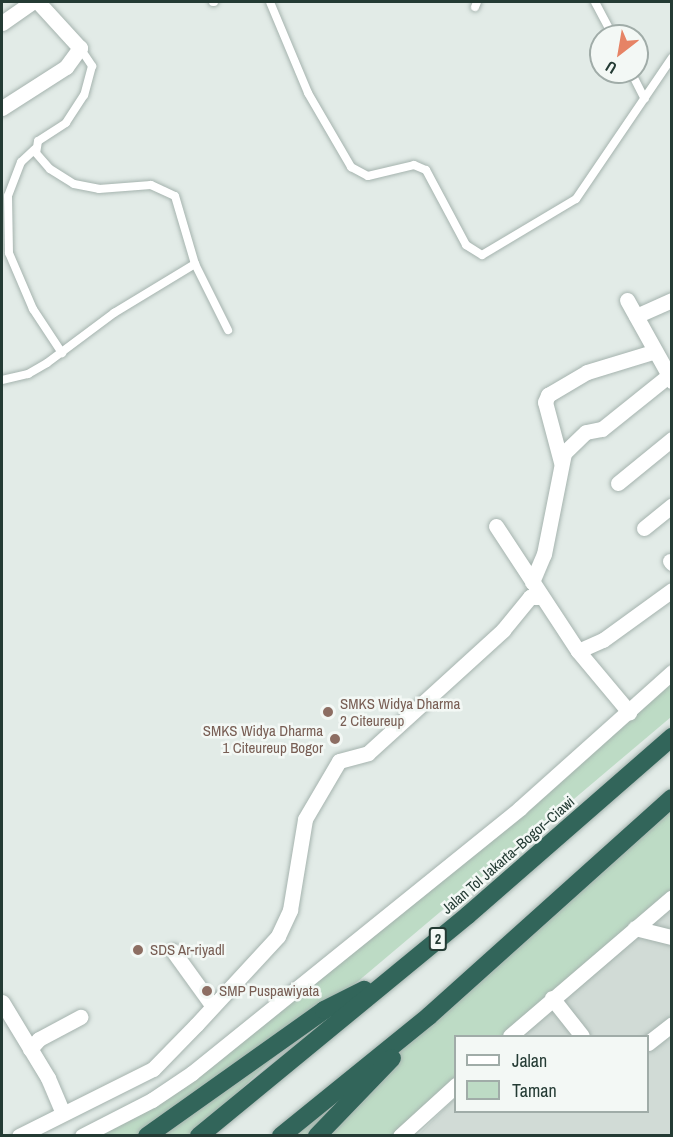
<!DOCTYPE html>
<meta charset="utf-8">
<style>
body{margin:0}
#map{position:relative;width:673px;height:1137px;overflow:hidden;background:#e2ebe7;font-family:"Archivo Narrow",sans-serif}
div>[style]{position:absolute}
.built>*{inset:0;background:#d1dbd6}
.green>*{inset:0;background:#bddbc5}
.roads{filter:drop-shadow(0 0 2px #a5b3ae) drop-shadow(0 0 2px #a5b3ae)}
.service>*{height:8px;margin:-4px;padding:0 4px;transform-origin:4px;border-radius:4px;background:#fff}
.minor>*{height:15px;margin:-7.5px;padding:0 7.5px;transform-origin:7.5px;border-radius:7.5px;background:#fff}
.motorway>*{height:18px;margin:-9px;padding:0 9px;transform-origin:9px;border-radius:9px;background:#32655a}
.dots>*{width:16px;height:16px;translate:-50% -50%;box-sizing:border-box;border:3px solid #f3f8f5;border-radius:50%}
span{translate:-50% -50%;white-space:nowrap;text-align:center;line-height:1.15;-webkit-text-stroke:5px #f3f8f5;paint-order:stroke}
.shield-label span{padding:2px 4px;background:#f3f8f5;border:2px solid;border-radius:4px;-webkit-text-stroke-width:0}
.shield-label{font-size:14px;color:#243b34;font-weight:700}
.education-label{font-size:15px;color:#785e54}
.left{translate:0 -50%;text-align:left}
.right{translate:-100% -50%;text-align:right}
.street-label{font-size:15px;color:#243b34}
.frame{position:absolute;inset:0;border:3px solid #243b34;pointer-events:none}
.legend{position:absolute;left:454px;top:1035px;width:195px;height:78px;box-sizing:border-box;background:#f3f8f5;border:2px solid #a0aca8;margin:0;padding:8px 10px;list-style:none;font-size:18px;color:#243b34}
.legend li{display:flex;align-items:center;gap:12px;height:30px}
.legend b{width:30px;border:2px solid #a0aca8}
.north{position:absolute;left:589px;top:24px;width:60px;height:60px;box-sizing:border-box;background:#f3f8f5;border:2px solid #a0aca8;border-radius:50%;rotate:211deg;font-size:16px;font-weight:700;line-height:24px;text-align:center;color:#243b34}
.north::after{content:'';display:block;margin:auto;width:21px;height:27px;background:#e68365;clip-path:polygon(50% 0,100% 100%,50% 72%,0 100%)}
</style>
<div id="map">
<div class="built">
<i style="clip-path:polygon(671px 892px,671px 1135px,417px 1136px,455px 1098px,456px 1112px,648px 1112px,648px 1036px,520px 1036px)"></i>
</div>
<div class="green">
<i style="clip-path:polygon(671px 672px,671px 717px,324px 1010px,193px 1135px,84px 1136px,152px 1100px,520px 808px)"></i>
<i style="clip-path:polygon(671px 798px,671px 897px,513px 1036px,456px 1036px,455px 1088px,401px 1135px,281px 1136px)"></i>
</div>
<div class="roads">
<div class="service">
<i style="left:213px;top:2px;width:1px"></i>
<i style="left:270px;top:2px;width:99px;rotate:67.3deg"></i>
<i style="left:308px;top:93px;width:86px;rotate:59.8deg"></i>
<i style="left:351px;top:167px;width:19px;rotate:28deg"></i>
<i style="left:368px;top:176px;width:47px;rotate:-13.4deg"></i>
<i style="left:414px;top:165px;width:13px;rotate:23deg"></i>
<i style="left:426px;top:170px;width:85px;rotate:61.9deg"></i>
<i style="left:466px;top:245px;width:19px;rotate:32deg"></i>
<i style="left:482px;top:255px;width:109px;rotate:-30.8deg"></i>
<i style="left:576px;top:199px;width:171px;rotate:-55.8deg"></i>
<i style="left:595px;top:2px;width:38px;rotate:62deg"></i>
<i style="left:475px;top:7px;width:5px;rotate:-68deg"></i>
<i style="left:80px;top:48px;width:22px;rotate:56deg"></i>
<i style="left:92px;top:66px;width:30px;rotate:105deg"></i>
<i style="left:84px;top:95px;width:33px;rotate:123deg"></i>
<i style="left:66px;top:123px;width:33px;rotate:147deg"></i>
<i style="left:38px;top:141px;width:12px;rotate:99deg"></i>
<i style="left:36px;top:153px;width:21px;rotate:49deg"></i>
<i style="left:50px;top:169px;width:28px;rotate:32deg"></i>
<i style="left:74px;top:184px;width:25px;rotate:11deg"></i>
<i style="left:99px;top:189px;width:52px;rotate:-4.4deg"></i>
<i style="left:151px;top:185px;width:26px;rotate:25deg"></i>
<i style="left:175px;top:196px;width:71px;rotate:73.6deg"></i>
<i style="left:195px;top:264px;width:74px;rotate:63.4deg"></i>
<i style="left:631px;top:72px;width:30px;rotate:63deg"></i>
<i style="left:35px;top:149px;width:19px;rotate:137deg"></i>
<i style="left:21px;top:162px;width:36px;rotate:111deg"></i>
<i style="left:8px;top:196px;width:57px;rotate:89deg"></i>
<i style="left:9px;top:253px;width:61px;rotate:66.8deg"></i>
<i style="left:33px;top:309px;width:53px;rotate:56.6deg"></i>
<i style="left:2px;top:380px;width:27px;rotate:-13deg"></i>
<i style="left:28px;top:374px;width:22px;rotate:-30deg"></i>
<i style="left:47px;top:363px;width:84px;rotate:-36.7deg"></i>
<i style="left:114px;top:313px;width:95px;rotate:-31.2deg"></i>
</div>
<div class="minor">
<i style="left:2px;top:23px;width:37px;rotate:-35deg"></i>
<i style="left:2px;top:108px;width:76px;rotate:-32.6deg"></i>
<i style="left:66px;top:67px;width:24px;rotate:-54deg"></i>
<i style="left:80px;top:48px;width:62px;rotate:-132.4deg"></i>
<i style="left:627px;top:300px;width:93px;rotate:60.9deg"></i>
<i style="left:636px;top:316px;width:39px;rotate:-24deg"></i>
<i style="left:561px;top:462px;width:62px;rotate:-104.9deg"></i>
<i style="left:545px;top:402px;width:8px;rotate:-67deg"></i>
<i style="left:548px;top:395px;width:45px;rotate:-30.5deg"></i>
<i style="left:587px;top:372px;width:69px;rotate:-16.9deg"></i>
<i style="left:618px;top:483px;width:70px;rotate:-39.2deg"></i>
<i style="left:496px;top:526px;width:149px;rotate:56.7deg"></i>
<i style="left:578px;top:651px;width:80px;rotate:50.1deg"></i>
<i style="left:644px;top:528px;width:36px;rotate:-39deg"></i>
<i style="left:670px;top:561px;width:3px;rotate:45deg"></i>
<i style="left:532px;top:582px;width:30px;rotate:-67deg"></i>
<i style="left:544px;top:554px;width:103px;rotate:-78.8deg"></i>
<i style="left:564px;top:453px;width:30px;rotate:-44deg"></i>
<i style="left:586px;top:432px;width:16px;rotate:-11deg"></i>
<i style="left:602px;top:429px;width:85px;rotate:-38.8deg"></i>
<i style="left:578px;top:651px;width:27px;rotate:-24deg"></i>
<i style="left:603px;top:640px;width:85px;rotate:-35.9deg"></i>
<i style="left:635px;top:928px;width:38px;rotate:14deg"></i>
<i style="left:173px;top:951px;width:67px;rotate:54.2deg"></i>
<i style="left:552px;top:998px;width:48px;rotate:51.7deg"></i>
<i style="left:2px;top:1002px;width:89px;rotate:58.8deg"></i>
<i style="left:48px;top:1078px;width:38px;rotate:67deg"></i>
<i style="left:510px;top:1036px;width:213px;rotate:-40.6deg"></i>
<i style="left:648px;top:1043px;width:31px;rotate:-38deg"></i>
<i style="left:30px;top:1049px;width:13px;rotate:-48deg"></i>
<i style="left:39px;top:1039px;width:47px;rotate:-28.2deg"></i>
<i style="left:19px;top:1136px;width:150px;rotate:-26.6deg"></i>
<i style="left:153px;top:1069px;width:62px;rotate:-45.7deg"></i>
<i style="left:196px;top:1025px;width:121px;rotate:-47.3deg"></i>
<i style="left:278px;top:936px;width:29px;rotate:-65deg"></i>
<i style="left:290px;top:910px;width:92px;rotate:-80.6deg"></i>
<i style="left:305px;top:819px;width:67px;rotate:-59.6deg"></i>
<i style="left:339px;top:761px;width:30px;rotate:-15deg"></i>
<i style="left:368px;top:753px;width:183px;rotate:-42.3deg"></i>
<i style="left:503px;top:630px;width:43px;rotate:-50.7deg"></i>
<i style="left:530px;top:597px;width:10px"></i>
<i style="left:82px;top:1136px;width:79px;rotate:-27.2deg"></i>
<i style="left:152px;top:1100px;width:48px;rotate:-34deg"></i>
<i style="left:192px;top:1073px;width:422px;rotate:-38.9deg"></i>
<i style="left:520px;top:808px;width:204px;rotate:-41.8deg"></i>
<i style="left:400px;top:1136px;width:76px;rotate:-42.3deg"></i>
</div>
<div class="motorway">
<i style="left:147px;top:1136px;width:217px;rotate:-35.4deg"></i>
<i style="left:324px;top:1010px;width:45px;rotate:-26.6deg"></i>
<i style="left:199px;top:1136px;width:348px;rotate:-39.4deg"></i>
<i style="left:468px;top:915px;width:271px;rotate:-41.1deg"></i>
<i style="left:281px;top:1136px;width:191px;rotate:-39deg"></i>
<i style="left:429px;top:1016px;width:326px;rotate:-41.9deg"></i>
<i style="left:317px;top:1136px;width:108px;rotate:-46.1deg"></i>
</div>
</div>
<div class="dots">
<i style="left:328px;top:712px;background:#8d6e63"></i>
<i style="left:335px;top:739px;background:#8d6e63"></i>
<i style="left:138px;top:950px;background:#8d6e63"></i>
<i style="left:207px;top:991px;background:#8d6e63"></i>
</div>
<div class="shield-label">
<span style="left:438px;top:939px">2</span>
</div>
<div class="education-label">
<span class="left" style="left:340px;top:712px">SMKS Widya Dharma<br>2 Citeureup</span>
<span class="right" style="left:323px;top:739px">SMKS Widya Dharma<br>1 Citeureup Bogor</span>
<span class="left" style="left:150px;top:950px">SDS Ar-riyadl</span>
<span class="left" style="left:219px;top:991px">SMP Puspawiyata</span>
</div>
<div class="street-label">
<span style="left:508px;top:855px;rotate:-41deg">Jalan Tol Jakarta–Bogor–Ciawi</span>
</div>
<div class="frame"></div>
<ul class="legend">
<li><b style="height:8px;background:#fff"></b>Jalan</li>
<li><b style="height:16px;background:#bddbc5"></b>Taman</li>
</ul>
<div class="north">U</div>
</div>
